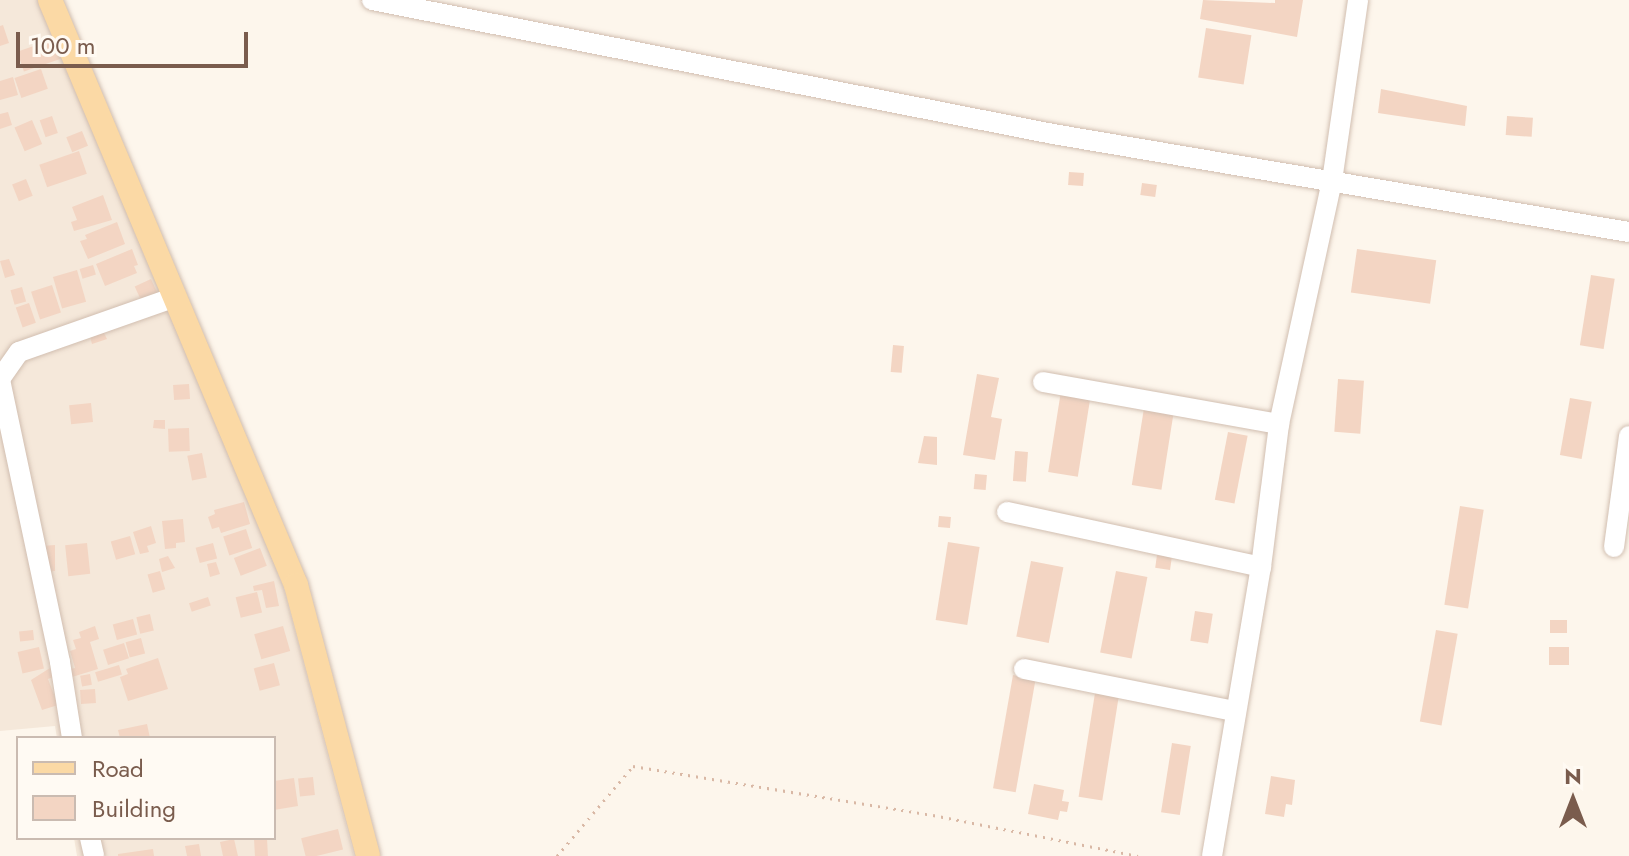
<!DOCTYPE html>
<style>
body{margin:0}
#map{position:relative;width:1629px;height:856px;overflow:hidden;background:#fdf6ec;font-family:Jost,sans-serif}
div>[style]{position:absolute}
.residential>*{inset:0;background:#f5e8da}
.building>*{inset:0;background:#f3d5c3;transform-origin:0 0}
.path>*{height:3px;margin-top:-1.5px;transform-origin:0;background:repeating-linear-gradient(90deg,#d9b8a5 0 2px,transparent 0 8px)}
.roads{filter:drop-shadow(0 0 2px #d1beb0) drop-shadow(0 0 2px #d1beb0)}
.minor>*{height:20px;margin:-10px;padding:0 10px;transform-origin:10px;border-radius:10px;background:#fff}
.major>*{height:24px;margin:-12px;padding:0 12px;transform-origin:12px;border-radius:12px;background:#fbd9a5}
span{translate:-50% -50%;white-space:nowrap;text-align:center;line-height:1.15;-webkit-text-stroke:6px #fffaf3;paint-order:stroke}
.legend{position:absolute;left:16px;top:736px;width:260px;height:104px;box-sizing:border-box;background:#fffaf3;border:2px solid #cabbb1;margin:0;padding:10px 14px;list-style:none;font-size:24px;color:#7a5c4d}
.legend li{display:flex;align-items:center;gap:16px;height:40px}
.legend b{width:40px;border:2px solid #cabbb1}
.north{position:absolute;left:1533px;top:760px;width:80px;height:80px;-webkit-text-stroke:6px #fffaf3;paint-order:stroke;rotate:0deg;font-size:22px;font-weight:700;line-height:32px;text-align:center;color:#7a5c4d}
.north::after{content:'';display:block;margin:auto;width:28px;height:36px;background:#7a5c4d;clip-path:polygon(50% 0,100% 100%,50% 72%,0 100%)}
.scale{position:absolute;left:16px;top:32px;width:232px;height:36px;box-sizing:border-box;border:4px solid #7a5c4d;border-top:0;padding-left:10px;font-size:24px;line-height:28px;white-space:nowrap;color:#7a5c4d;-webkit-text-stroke:6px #fffaf3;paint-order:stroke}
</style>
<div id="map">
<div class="residential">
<i style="clip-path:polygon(0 0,40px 0,254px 513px,283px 586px,354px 856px,77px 856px,74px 838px,274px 838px,274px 738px,57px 738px,55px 726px,0 731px)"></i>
</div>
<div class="building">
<i style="clip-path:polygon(1203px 0,1275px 3px,1275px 0,1303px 0,1297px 37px,1200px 19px)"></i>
<i style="clip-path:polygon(3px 25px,9px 43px,0 46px,0 26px)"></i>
<i style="left:1206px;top:28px;width:46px;height:50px;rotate:9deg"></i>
<i style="left:54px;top:39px;width:21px;height:39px;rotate:71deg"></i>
<i style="left:41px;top:69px;width:21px;height:28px;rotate:71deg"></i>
<i style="clip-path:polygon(13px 77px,18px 95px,0 100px,0 81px)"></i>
<i style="clip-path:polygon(1381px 89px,1467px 106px,1465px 126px,1378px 113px)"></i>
<i style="clip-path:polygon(8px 112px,12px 125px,0 129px,0 114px)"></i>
<i style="left:52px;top:116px;width:18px;height:13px;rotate:71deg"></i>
<i style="left:1507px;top:116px;width:26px;height:19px;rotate:4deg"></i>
<i style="left:32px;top:120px;width:26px;height:19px;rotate:67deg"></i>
<i style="left:82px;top:131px;width:16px;height:17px;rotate:68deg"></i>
<i style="left:79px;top:151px;width:24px;height:42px;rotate:71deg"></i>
<i style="left:1069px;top:172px;width:15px;height:13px;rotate:4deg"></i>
<i style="left:26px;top:179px;width:18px;height:15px;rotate:68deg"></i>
<i style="left:1142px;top:183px;width:15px;height:12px;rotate:8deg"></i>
<i style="clip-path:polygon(103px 195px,112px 220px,74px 231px,71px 222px,77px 220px,72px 207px)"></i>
<i style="clip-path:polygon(117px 222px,125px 244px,88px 259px,80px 241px,87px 239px,85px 235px)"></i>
<i style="clip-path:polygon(132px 249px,138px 265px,134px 266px,137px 273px,105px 286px,96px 264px)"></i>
<i style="left:1357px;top:249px;width:80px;height:44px;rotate:8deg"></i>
<i style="clip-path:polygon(9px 259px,15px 275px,5px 278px,0 261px)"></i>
<i style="left:93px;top:265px;width:10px;height:14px;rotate:73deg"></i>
<i style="left:77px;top:270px;width:33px;height:25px;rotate:74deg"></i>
<i style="left:1591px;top:275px;width:24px;height:71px;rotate:9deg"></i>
<i style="left:151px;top:279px;width:19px;height:18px;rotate:65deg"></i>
<i style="left:52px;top:285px;width:29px;height:22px;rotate:72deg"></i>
<i style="left:22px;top:287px;width:15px;height:12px;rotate:74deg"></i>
<i style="left:29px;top:303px;width:21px;height:14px;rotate:71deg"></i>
<i style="clip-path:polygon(89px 333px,104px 333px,107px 339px,92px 344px)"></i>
<i style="left:893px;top:345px;width:11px;height:27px;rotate:5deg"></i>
<i style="clip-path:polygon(977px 374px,999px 378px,991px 417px,1002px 419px,995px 460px,963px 455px)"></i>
<i style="left:1338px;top:379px;width:26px;height:53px;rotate:4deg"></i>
<i style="left:189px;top:384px;width:15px;height:16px;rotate:86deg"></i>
<i style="left:1061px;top:391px;width:30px;height:82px;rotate:9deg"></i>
<i style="left:1570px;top:398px;width:22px;height:58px;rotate:10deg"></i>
<i style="left:91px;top:403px;width:19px;height:22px;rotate:84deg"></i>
<i style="left:1144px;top:408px;width:30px;height:78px;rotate:9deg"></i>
<i style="clip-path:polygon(154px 420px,165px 420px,165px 429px,153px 428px)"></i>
<i style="left:189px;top:428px;width:23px;height:21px;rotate:88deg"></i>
<i style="left:1228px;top:432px;width:20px;height:69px;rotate:11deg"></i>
<i style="clip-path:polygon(924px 436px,937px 437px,937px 465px,918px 463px)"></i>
<i style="left:1015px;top:451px;width:13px;height:30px;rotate:4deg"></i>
<i style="left:202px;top:453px;width:25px;height:15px;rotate:79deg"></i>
<i style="left:975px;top:474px;width:12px;height:15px;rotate:5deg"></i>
<i style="clip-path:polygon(244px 502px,250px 524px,221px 533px,219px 527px,212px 529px,208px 517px,215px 514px,214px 510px)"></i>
<i style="left:1460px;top:506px;width:24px;height:100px;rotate:9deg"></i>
<i style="left:939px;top:516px;width:12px;height:11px;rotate:5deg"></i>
<i style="clip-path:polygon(183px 519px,185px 542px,176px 543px,176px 548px,165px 549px,162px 521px)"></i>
<i style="clip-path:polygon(151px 526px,156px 543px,147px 546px,149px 552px,140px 554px,133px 532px)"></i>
<i style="left:246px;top:529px;width:20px;height:24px;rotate:72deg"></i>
<i style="left:130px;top:536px;width:19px;height:20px;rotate:74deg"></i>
<i style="left:948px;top:542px;width:32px;height:79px;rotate:9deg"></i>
<i style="left:87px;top:543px;width:31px;height:22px;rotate:84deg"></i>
<i style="left:213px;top:543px;width:16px;height:18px;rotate:75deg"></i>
<i style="clip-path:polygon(55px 545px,55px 571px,44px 572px,42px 546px)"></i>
<i style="left:260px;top:548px;width:19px;height:28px;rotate:69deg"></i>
<i style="left:1157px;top:555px;width:15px;height:13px;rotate:8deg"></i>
<i style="clip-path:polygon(168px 556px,175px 568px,162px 572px,159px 559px)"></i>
<i style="left:1031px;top:561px;width:33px;height:77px;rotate:11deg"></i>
<i style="clip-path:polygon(216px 562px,220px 574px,210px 577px,207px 564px)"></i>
<i style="left:160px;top:571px;width:19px;height:13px;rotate:74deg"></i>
<i style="left:1116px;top:571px;width:32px;height:83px;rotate:11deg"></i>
<i style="clip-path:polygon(274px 581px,279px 606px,266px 608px,262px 590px,254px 591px,253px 586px)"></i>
<i style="left:257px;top:592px;width:21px;height:22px;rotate:76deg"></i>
<i style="left:208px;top:597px;width:9px;height:20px;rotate:72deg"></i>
<i style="left:1195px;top:611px;width:18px;height:30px;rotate:9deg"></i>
<i style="left:150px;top:614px;width:17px;height:14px;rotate:77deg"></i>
<i style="left:133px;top:619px;width:16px;height:21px;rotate:75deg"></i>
<i style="left:1550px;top:620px;width:17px;height:13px"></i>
<i style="clip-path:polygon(95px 626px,99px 639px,90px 642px,98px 669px,72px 677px,70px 669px,75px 668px,70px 651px,76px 649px,73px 640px,81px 638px,79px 632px)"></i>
<i style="left:283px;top:626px;width:26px;height:30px;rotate:74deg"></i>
<i style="left:33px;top:630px;width:10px;height:14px;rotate:84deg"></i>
<i style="left:1436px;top:630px;width:22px;height:93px;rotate:10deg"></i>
<i style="left:141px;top:638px;width:16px;height:16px;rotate:75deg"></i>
<i style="left:124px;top:643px;width:16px;height:22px;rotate:72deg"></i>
<i style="left:39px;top:647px;width:22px;height:22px;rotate:77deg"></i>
<i style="left:1549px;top:647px;width:20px;height:18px"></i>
<i style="clip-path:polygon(158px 658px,168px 689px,128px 701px,120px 677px,128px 674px,126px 669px)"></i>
<i style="left:274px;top:663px;width:23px;height:21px;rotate:75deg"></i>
<i style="left:119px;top:665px;width:10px;height:25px;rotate:73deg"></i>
<i style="clip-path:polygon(50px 668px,53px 677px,48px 679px,58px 705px,42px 710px,31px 680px)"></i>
<i style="left:90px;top:674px;width:11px;height:10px;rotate:80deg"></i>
<i style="left:1013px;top:675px;width:23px;height:115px;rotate:10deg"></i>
<i style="left:95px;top:689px;width:14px;height:15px;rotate:86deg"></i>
<i style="left:1095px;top:693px;width:24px;height:105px;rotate:9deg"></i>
<i style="clip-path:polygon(147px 724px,150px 738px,120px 738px,118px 730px)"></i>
<i style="left:1172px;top:743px;width:19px;height:70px;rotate:9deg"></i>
<i style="clip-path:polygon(1271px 776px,1295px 780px,1292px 805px,1286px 804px,1284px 817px,1265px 814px)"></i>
<i style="left:313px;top:777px;width:18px;height:15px;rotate:84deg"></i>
<i style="clip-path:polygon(294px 778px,298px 806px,274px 810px,274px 781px)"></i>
<i style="clip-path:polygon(1034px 784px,1064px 790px,1062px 801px,1069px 802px,1067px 812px,1060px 811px,1058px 820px,1028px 814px)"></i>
<i style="left:338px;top:829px;width:21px;height:38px;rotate:76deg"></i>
<i style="left:267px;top:838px;width:18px;height:13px;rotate:87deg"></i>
<i style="clip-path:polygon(234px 839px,238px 856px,223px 856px,220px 842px)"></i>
<i style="clip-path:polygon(199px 844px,201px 856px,187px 856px,185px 846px)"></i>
<i style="clip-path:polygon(153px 849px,154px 856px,118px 856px,118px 854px)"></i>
</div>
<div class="path">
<i style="left:557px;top:856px;width:118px;rotate:-49.8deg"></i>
<i style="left:633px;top:766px;width:304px;rotate:9.3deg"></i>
<i style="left:933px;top:815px;width:209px;rotate:11.3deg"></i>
</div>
<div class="roads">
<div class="minor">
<i style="left:372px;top:0;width:694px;rotate:11.13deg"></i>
<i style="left:1053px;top:134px;width:584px;rotate:9.66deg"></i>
<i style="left:1043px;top:382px;width:240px;rotate:10.1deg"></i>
<i style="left:1007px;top:512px;width:260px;rotate:12.2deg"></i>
<i style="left:1614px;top:547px;width:112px;rotate:-82.3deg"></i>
<i style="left:1024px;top:669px;width:215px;rotate:11.3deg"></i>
<i style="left:72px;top:738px;width:77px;rotate:-99deg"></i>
<i style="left:60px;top:662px;width:289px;rotate:-102deg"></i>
<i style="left:0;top:379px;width:33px;rotate:-55deg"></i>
<i style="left:19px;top:352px;width:165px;rotate:-19.4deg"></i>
<i style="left:90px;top:838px;width:18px;rotate:77deg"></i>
<i style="left:1212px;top:856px;width:293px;rotate:-80.4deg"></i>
<i style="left:1261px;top:567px;width:144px;rotate:-82.8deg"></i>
<i style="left:1279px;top:424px;width:249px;rotate:-77.7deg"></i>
<i style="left:1332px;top:181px;width:183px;rotate:-81.8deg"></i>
</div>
<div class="major">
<i style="left:50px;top:0;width:635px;rotate:67.19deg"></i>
<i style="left:296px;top:585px;width:280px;rotate:75.1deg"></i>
</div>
</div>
<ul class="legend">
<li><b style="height:10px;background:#fbd9a5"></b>Road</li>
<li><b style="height:22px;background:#f3d5c3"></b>Building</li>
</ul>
<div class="north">N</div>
<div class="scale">100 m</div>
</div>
